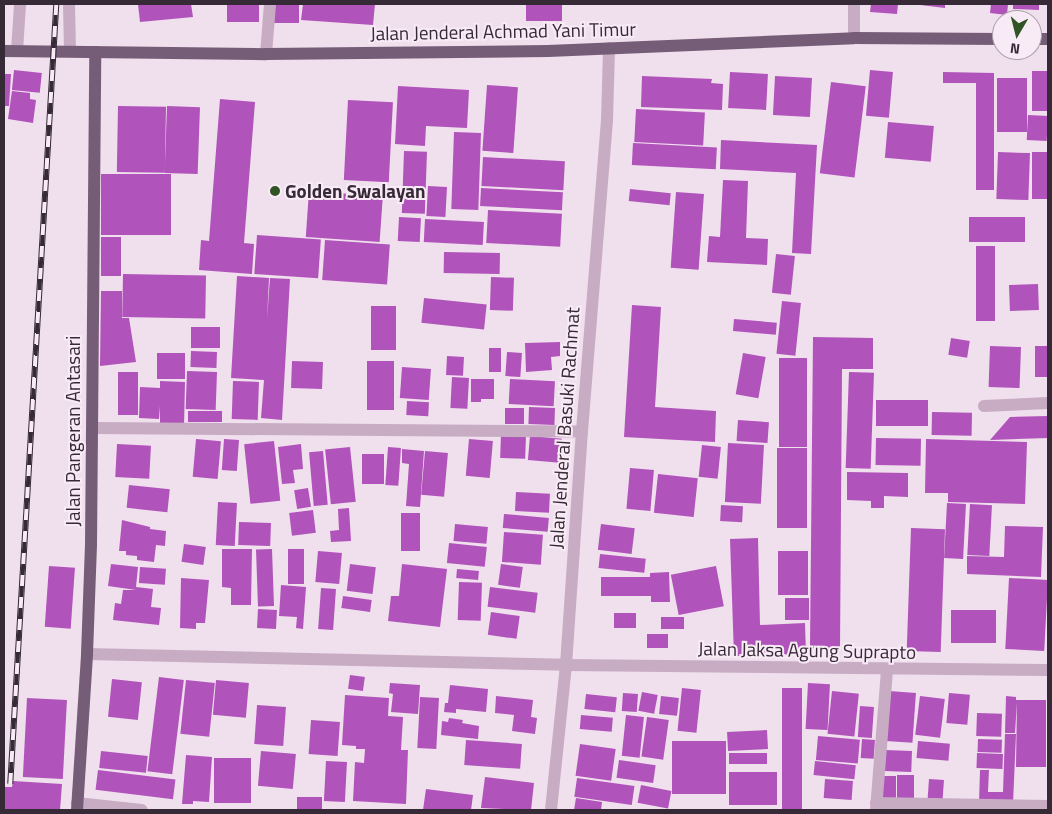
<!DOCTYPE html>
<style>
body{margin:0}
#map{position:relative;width:1052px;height:814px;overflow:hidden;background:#f0dfed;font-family:"Titillium Web",sans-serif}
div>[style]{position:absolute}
.building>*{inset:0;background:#b053ba;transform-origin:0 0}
.minor>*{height:12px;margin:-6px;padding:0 6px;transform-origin:6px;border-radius:6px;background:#c8acc4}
.major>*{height:12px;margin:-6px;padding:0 6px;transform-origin:6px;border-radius:6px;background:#765d77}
.rail>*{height:5.5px;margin-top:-2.75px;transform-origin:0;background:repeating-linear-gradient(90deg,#f8ebf6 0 11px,#362a36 0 22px);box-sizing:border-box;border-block:1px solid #362a36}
.dots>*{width:14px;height:14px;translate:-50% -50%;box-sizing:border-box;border:2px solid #f8ebf6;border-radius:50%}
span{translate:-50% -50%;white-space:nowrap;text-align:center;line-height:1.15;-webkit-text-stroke:4px #f8ebf6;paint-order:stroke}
.street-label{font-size:19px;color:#362a36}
.poi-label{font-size:19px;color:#362a36;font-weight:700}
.left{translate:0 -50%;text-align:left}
.frame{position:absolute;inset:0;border:5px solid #362a36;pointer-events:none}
.north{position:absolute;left:992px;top:10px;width:50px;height:50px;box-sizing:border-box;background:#f8ebf6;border:1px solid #aa9ea9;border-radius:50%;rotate:188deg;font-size:14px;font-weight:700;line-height:20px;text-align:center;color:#362a36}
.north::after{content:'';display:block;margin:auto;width:18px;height:22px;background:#315424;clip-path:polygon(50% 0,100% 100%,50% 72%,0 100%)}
</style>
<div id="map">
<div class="building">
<i style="clip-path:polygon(138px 4px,191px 4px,193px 17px,140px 22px)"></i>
<i style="left:227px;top:4px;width:32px;height:18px"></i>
<i style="left:273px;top:4px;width:26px;height:19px"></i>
<i style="clip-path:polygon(303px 4px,375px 4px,373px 25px,301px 20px)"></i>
<i style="left:526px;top:4px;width:36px;height:17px"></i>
<i style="clip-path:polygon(871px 4px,898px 4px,897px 14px,870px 12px)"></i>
<i style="clip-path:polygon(912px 4px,945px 4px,945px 8px)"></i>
<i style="clip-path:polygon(991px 4px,1008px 4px,1007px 15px,990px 13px)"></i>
<i style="clip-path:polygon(1013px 4px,1039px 4px,1039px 10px,1013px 9px)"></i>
<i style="left:14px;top:70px;width:28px;height:20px;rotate:6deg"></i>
<i style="left:870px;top:70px;width:23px;height:46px;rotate:5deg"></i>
<i style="left:1032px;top:71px;width:16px;height:40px"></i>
<i style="left:730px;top:72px;width:38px;height:36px;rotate:3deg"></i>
<i style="clip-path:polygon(943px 72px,994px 73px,994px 190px,976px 190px,976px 83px,943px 83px)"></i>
<i style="clip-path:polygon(4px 74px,11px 74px,9px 106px,4px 106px)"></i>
<i style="clip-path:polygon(642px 76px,712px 79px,711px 83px,723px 84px,722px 110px,641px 107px)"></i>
<i style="left:775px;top:76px;width:37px;height:39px;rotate:3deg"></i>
<i style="left:997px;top:78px;width:30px;height:54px"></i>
<i style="left:831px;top:82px;width:35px;height:92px;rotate:7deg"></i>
<i style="left:487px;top:85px;width:31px;height:66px;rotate:4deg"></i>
<i style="clip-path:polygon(398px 86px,469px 90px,467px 128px,426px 126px,425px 146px,395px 144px)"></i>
<i style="clip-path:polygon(12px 91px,30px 93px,30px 99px,36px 100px,33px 123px,8px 119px)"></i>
<i style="clip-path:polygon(220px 99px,255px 102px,244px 243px,254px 244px,252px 274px,199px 270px,201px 240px,209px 241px)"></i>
<i style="left:348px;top:100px;width:45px;height:80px;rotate:3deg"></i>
<i style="left:118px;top:106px;width:48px;height:66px;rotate:1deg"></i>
<i style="left:167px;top:106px;width:33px;height:67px;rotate:2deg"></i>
<i style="left:636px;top:109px;width:69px;height:33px;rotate:3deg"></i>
<i style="left:1028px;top:115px;width:20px;height:25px;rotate:3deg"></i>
<i style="left:888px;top:122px;width:46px;height:36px;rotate:5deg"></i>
<i style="left:454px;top:132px;width:27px;height:77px;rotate:2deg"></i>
<i style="clip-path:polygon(721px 140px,817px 145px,811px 254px,792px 253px,796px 173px,720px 169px)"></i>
<i style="left:633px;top:143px;width:84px;height:22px;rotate:3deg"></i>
<i style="left:404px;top:151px;width:23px;height:62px;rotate:2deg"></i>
<i style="left:998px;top:152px;width:32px;height:47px;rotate:2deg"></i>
<i style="left:1032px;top:152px;width:16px;height:47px"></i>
<i style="left:483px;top:157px;width:82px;height:29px;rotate:3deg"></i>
<i style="left:101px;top:174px;width:70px;height:61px"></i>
<i style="clip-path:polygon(723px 180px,748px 181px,746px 238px,768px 239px,767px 265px,707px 262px,709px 236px,720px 237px)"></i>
<i style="left:428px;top:186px;width:19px;height:30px;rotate:3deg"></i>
<i style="left:481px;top:188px;width:82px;height:18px;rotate:3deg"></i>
<i style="left:630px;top:189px;width:41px;height:12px;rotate:6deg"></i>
<i style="left:309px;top:191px;width:74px;height:46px;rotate:4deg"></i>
<i style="left:676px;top:192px;width:28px;height:76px;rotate:4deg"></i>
<i style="left:488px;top:210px;width:74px;height:33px;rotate:3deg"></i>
<i style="left:399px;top:217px;width:22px;height:24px;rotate:3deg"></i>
<i style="left:969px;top:217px;width:56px;height:25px"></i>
<i style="left:425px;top:219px;width:59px;height:23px;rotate:3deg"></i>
<i style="left:257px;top:235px;width:64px;height:39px;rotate:4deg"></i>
<i style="left:101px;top:237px;width:20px;height:39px"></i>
<i style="left:325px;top:240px;width:65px;height:40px;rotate:4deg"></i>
<i style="left:976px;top:246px;width:19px;height:75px"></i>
<i style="left:444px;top:252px;width:56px;height:21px;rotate:1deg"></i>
<i style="left:776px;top:254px;width:19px;height:39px;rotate:6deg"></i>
<i style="left:123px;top:274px;width:83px;height:43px;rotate:1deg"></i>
<i style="clip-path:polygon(237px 276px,269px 278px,267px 319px,270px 278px,290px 279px,282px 420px,261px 418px,264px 380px,231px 378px)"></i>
<i style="left:491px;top:277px;width:23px;height:33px;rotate:2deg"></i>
<i style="left:1038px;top:284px;width:26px;height:29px;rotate:88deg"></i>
<i style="clip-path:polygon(101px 291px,122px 291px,122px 318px,129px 318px,136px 362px,100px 366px)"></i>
<i style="left:424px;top:298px;width:63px;height:25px;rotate:6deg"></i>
<i style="left:782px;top:301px;width:19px;height:53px;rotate:6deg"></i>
<i style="clip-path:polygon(632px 305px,661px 307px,655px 407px,716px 411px,715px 442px,624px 437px)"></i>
<i style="left:371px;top:306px;width:25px;height:44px"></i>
<i style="left:734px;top:319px;width:43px;height:12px;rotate:5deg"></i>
<i style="left:191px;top:327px;width:29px;height:21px"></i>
<i style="clip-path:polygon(813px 337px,873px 338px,873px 369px,842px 369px,840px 649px,810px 648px)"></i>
<i style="left:951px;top:338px;width:19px;height:17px;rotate:9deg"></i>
<i style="clip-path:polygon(560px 342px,560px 356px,551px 357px,552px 370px,526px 372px,525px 343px)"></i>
<i style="left:990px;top:346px;width:31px;height:41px;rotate:2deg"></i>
<i style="left:1035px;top:346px;width:13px;height:31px"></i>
<i style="left:489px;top:348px;width:12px;height:24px"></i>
<i style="left:191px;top:351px;width:26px;height:16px;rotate:2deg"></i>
<i style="left:507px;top:352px;width:15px;height:24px;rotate:4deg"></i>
<i style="left:157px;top:353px;width:28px;height:26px"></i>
<i style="left:743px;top:353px;width:23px;height:42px;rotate:10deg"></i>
<i style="left:447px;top:356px;width:17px;height:19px;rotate:3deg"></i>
<i style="left:779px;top:358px;width:28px;height:89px"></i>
<i style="left:292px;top:361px;width:31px;height:27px;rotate:2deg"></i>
<i style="left:367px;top:361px;width:27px;height:49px"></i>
<i style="left:402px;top:367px;width:29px;height:31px;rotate:4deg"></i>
<i style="left:187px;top:371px;width:30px;height:38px;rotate:2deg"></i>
<i style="left:118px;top:372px;width:20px;height:43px"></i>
<i style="left:849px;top:372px;width:25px;height:96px;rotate:2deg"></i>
<i style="left:452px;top:377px;width:17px;height:31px;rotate:3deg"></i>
<i style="clip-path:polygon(471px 379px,494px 379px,494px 399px,481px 399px,481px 402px,471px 402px)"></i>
<i style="left:510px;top:379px;width:45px;height:25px;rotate:3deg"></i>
<i style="clip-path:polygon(160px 381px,185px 382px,184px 427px,160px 427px,160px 406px,159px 419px,139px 418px,140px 387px,160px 388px)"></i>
<i style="left:233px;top:381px;width:26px;height:38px;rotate:2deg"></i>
<i style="left:876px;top:400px;width:52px;height:26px"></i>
<i style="left:407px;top:401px;width:22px;height:14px;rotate:3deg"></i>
<i style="left:529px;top:407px;width:26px;height:17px;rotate:2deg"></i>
<i style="left:505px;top:408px;width:19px;height:16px"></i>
<i style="left:188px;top:411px;width:34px;height:11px"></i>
<i style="left:932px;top:412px;width:40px;height:23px;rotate:1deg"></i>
<i style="clip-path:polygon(1048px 416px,1048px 438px,990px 440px,1010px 417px)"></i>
<i style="left:738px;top:420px;width:31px;height:21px;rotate:4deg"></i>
<i style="left:501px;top:434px;width:25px;height:24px;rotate:2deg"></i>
<i style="left:530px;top:436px;width:32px;height:24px;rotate:5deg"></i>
<i style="left:876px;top:438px;width:45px;height:27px;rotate:1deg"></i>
<i style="left:196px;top:439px;width:25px;height:38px;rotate:5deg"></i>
<i style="left:224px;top:439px;width:15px;height:31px;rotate:4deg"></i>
<i style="left:469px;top:439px;width:24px;height:37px;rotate:5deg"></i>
<i style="clip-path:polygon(926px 439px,1027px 442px,1025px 504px,948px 502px,948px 493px,925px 493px)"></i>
<i style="left:274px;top:441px;width:60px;height:30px;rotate:84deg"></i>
<i style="left:728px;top:443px;width:36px;height:59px;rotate:3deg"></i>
<i style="left:117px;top:444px;width:34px;height:33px;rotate:3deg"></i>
<i style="clip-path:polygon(301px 444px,303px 469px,293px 470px,295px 483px,282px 484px,278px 447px)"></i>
<i style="left:702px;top:445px;width:19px;height:32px;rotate:6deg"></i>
<i style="left:350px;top:447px;width:55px;height:25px;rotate:84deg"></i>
<i style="left:388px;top:447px;width:13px;height:38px;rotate:4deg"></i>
<i style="left:777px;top:448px;width:30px;height:80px"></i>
<i style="clip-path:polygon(402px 449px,424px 451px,420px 507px,406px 506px,409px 464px,402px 463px)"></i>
<i style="left:323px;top:451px;width:54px;height:14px;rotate:85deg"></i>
<i style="left:425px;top:451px;width:23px;height:44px;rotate:5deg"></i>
<i style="left:362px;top:454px;width:22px;height:30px"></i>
<i style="left:630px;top:468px;width:24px;height:41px;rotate:5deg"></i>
<i style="clip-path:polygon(847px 472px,908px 473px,908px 497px,884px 496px,884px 508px,871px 508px,871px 501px,847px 500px)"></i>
<i style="left:658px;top:474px;width:40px;height:39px;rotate:6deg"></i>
<i style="left:129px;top:485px;width:41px;height:23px;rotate:6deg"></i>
<i style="left:308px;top:488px;width:19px;height:14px;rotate:81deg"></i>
<i style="left:516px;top:492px;width:34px;height:19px;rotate:3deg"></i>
<i style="left:218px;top:502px;width:19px;height:43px;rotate:3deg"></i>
<i style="left:947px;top:503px;width:19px;height:55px;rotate:3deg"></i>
<i style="left:970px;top:504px;width:22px;height:51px;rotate:3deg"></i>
<i style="left:721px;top:505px;width:22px;height:16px;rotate:3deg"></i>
<i style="clip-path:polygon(349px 508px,351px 541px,331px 542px,330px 531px,339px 530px,338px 509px)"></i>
<i style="left:313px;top:510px;width:23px;height:24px;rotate:83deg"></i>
<i style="left:401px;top:513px;width:19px;height:38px"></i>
<i style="left:504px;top:514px;width:45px;height:14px;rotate:5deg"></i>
<i style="clip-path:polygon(122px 520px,150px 527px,150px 529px,166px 531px,165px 546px,156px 545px,154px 562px,137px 560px,137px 556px,126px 555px,126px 551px,119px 551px)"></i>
<i style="left:239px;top:522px;width:32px;height:23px;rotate:2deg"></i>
<i style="left:455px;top:524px;width:33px;height:17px;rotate:5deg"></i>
<i style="left:601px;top:524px;width:34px;height:26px;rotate:7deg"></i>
<i style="clip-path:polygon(1005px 526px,1043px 527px,1041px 577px,967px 574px,967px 556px,1004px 557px)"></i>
<i style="left:911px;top:528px;width:34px;height:123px;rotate:2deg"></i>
<i style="left:504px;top:532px;width:39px;height:30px;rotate:4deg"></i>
<i style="clip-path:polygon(758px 538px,760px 625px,805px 623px,806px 654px,734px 656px,730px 539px)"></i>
<i style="left:449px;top:543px;width:38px;height:20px;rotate:6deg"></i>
<i style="left:184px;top:544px;width:22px;height:18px;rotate:8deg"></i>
<i style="clip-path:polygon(222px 549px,252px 549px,251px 605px,231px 605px,231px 588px,222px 587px)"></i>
<i style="left:272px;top:549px;width:57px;height:16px;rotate:88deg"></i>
<i style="left:288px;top:549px;width:16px;height:35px"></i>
<i style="left:318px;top:551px;width:24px;height:31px;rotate:5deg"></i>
<i style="left:778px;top:551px;width:30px;height:44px"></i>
<i style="left:600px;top:554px;width:46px;height:14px;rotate:6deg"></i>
<i style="clip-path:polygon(111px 564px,138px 567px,136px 587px,153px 589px,151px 607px,161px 608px,159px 625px,113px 620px,115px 603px,121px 604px,123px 590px,136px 590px,108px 586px)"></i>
<i style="left:350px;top:564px;width:26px;height:27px;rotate:7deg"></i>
<i style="clip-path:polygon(402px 564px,447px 569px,440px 627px,388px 621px,391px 596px,399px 596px)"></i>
<i style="left:501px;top:564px;width:22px;height:21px;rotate:8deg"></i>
<i style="left:49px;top:566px;width:26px;height:61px;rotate:4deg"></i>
<i style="left:716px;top:566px;width:41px;height:46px;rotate:79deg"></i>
<i style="left:140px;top:567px;width:26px;height:16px;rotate:4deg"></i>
<i style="left:457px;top:569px;width:22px;height:9px;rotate:5deg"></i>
<i style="clip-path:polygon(669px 572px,670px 602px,651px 602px,651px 596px,601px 596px,601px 577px,650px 577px,650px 573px)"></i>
<i style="clip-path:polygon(181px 578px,209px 580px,205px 623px,196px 623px,196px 629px,180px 628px)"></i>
<i style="left:1009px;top:578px;width:39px;height:71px;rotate:3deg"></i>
<i style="left:459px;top:582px;width:23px;height:38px;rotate:2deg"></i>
<i style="clip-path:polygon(281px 585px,306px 587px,303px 629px,296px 628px,297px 617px,279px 616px)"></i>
<i style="left:490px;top:587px;width:48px;height:20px;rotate:7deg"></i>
<i style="left:321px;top:588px;width:15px;height:41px;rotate:4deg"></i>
<i style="left:343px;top:596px;width:29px;height:12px;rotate:8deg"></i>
<i style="left:785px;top:598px;width:24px;height:22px"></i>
<i style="left:258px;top:609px;width:19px;height:19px;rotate:3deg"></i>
<i style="left:951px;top:610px;width:45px;height:33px"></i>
<i style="left:491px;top:612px;width:29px;height:23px;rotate:8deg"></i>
<i style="left:614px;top:613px;width:22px;height:15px"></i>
<i style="left:661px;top:617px;width:23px;height:12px"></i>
<i style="left:647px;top:634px;width:21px;height:14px"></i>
<i style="left:350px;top:675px;width:15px;height:14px;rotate:8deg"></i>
<i style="left:159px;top:677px;width:25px;height:95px;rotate:7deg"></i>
<i style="left:112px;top:679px;width:30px;height:38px;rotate:6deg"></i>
<i style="left:186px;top:680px;width:29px;height:54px;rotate:6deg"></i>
<i style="left:216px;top:680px;width:33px;height:35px;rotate:5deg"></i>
<i style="clip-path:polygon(390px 683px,420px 685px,418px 714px,391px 712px,393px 694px,389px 693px)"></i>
<i style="left:808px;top:683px;width:22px;height:46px;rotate:3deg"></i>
<i style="clip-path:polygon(450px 685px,488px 689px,486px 712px,456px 709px,456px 713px,444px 712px,445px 703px,448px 703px)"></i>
<i style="left:682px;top:688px;width:19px;height:43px;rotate:6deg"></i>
<i style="left:782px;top:688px;width:20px;height:122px"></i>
<i style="left:832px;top:691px;width:27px;height:43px;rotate:6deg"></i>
<i style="left:889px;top:691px;width:27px;height:50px;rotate:4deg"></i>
<i style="left:642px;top:692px;width:16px;height:19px;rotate:11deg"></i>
<i style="left:623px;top:693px;width:15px;height:18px;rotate:4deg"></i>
<i style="left:949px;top:693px;width:21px;height:30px;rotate:5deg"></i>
<i style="left:586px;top:694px;width:31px;height:15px;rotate:6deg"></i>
<i style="clip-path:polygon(345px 695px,389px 698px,388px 716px,403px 717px,401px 750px,408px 750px,406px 804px,353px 801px,355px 762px,364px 763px,365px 749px,356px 749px,356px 746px,342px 745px)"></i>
<i style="clip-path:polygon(496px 696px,533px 700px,531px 717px,537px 718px,535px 734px,512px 731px,514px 715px,495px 713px)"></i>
<i style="left:661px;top:696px;width:18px;height:18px;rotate:6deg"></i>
<i style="left:920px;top:696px;width:25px;height:39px;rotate:7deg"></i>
<i style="clip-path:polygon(1006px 696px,1016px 697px,1016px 700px,1046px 700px,1046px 767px,1016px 767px,1017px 702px,1015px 733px,1005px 733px)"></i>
<i style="left:420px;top:697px;width:19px;height:51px;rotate:3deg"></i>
<i style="left:27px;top:698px;width:40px;height:79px;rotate:3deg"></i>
<i style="left:257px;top:705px;width:29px;height:39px;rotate:4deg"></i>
<i style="left:860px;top:706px;width:14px;height:31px;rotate:4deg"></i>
<i style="left:977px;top:713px;width:25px;height:23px;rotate:2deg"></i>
<i style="left:581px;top:715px;width:32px;height:14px;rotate:5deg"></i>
<i style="left:626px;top:715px;width:18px;height:41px;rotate:6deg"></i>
<i style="left:647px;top:717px;width:22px;height:40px;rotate:8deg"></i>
<i style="clip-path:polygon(449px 718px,463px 720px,462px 723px,479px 726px,478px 739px,441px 735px,442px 721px,448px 722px)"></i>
<i style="left:311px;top:720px;width:29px;height:34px;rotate:4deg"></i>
<i style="left:767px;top:730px;width:19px;height:40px;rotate:87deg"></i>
<i style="clip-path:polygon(1005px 734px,1016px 734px,1013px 804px,979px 803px,980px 770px,989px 770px,988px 792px,1003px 792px)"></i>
<i style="left:818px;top:736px;width:42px;height:24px;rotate:5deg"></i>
<i style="left:862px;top:739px;width:13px;height:19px;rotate:4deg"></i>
<i style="left:978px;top:739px;width:24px;height:13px;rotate:2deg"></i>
<i style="left:466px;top:740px;width:56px;height:25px;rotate:4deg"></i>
<i style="left:672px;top:741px;width:54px;height:53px"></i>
<i style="left:918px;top:741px;width:32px;height:17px;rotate:5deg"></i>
<i style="left:580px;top:744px;width:36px;height:32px;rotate:8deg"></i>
<i style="left:885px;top:750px;width:27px;height:21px;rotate:2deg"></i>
<i style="left:101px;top:751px;width:47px;height:17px;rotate:6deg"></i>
<i style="left:261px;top:751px;width:35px;height:35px;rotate:5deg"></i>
<i style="left:767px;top:753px;width:11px;height:38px;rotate:90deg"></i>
<i style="left:977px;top:753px;width:26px;height:15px;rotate:2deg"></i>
<i style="clip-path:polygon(186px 755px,212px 757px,209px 802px,193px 801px,193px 804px,182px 804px)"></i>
<i style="left:214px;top:758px;width:37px;height:45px"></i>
<i style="left:619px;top:760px;width:37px;height:18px;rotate:8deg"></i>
<i style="left:326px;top:761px;width:21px;height:40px;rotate:3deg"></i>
<i style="left:815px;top:761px;width:41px;height:14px;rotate:6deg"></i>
<i style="left:98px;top:770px;width:78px;height:20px;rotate:7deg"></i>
<i style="left:729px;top:772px;width:48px;height:33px"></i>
<i style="left:897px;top:775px;width:17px;height:25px"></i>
<i style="left:882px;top:776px;width:14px;height:24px"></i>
<i style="clip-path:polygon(485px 777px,534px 783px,531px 810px,481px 808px)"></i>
<i style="left:577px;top:778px;width:58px;height:19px;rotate:8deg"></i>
<i style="left:825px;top:779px;width:28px;height:19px;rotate:4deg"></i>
<i style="left:929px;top:779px;width:15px;height:23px;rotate:4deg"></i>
<i style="clip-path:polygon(13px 781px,62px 784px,60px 810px,4px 810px,4px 787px,12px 787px)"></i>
<i style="left:641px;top:785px;width:31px;height:18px;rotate:11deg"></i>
<i style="clip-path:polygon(426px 789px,473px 795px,471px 810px,423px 810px)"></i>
<i style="left:297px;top:797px;width:25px;height:13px"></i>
<i style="clip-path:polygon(576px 798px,602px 802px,601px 810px,574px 810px)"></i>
</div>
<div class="minor">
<i style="left:69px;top:4px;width:47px;rotate:88.8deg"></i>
<i style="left:854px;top:4px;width:34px;rotate:90deg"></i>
<i style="left:17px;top:51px;width:47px;rotate:-86.3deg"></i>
<i style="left:266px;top:54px;width:50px;rotate:-85.4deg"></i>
<i style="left:984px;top:406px;width:64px;rotate:-2.7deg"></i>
<i style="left:93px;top:428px;width:489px;rotate:0.4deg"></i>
<i style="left:87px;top:654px;width:479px;rotate:1.3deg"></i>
<i style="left:566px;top:665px;width:482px;rotate:0.6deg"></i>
<i style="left:77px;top:803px;width:65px;rotate:6.1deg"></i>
<i style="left:876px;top:803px;width:172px;rotate:1deg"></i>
<i style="left:551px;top:810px;width:146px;rotate:-84.1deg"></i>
<i style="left:566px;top:665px;width:235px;rotate:-86.1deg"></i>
<i style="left:582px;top:431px;width:311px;rotate:-85.4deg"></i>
<i style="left:607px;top:121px;width:73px;rotate:-88.4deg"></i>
<i style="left:876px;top:810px;width:140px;rotate:-85.5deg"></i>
</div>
<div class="major">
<i style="left:1032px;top:39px;width:16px"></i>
<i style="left:4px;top:51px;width:262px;rotate:0.7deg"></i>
<i style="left:266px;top:54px;width:282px;rotate:-0.6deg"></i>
<i style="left:548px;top:51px;width:306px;rotate:-2.4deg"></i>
<i style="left:854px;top:38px;width:148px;rotate:0.4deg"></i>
<i style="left:77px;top:810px;width:156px;rotate:-86.3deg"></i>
<i style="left:87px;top:654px;width:109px;rotate:-87.9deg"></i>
<i style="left:91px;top:545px;width:493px;rotate:-89.5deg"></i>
</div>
<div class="rail">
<i style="left:10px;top:784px;width:781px;rotate:-86.62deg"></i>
</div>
<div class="dots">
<i style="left:275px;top:191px;background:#315424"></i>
</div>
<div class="street-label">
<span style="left:503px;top:31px;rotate:-1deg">Jalan Jenderal Achmad Yani Timur</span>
<span style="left:564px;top:428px;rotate:-86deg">Jalan Jenderal Basuki Rachmat</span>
<span style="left:73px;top:431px;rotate:-90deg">Jalan Pangeran Antasari</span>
<span style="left:807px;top:650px;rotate:1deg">Jalan Jaksa Agung Suprapto</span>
</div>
<div class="poi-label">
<span class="left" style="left:285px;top:191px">Golden Swalayan</span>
</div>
<div class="frame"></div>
<div class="north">N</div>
</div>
